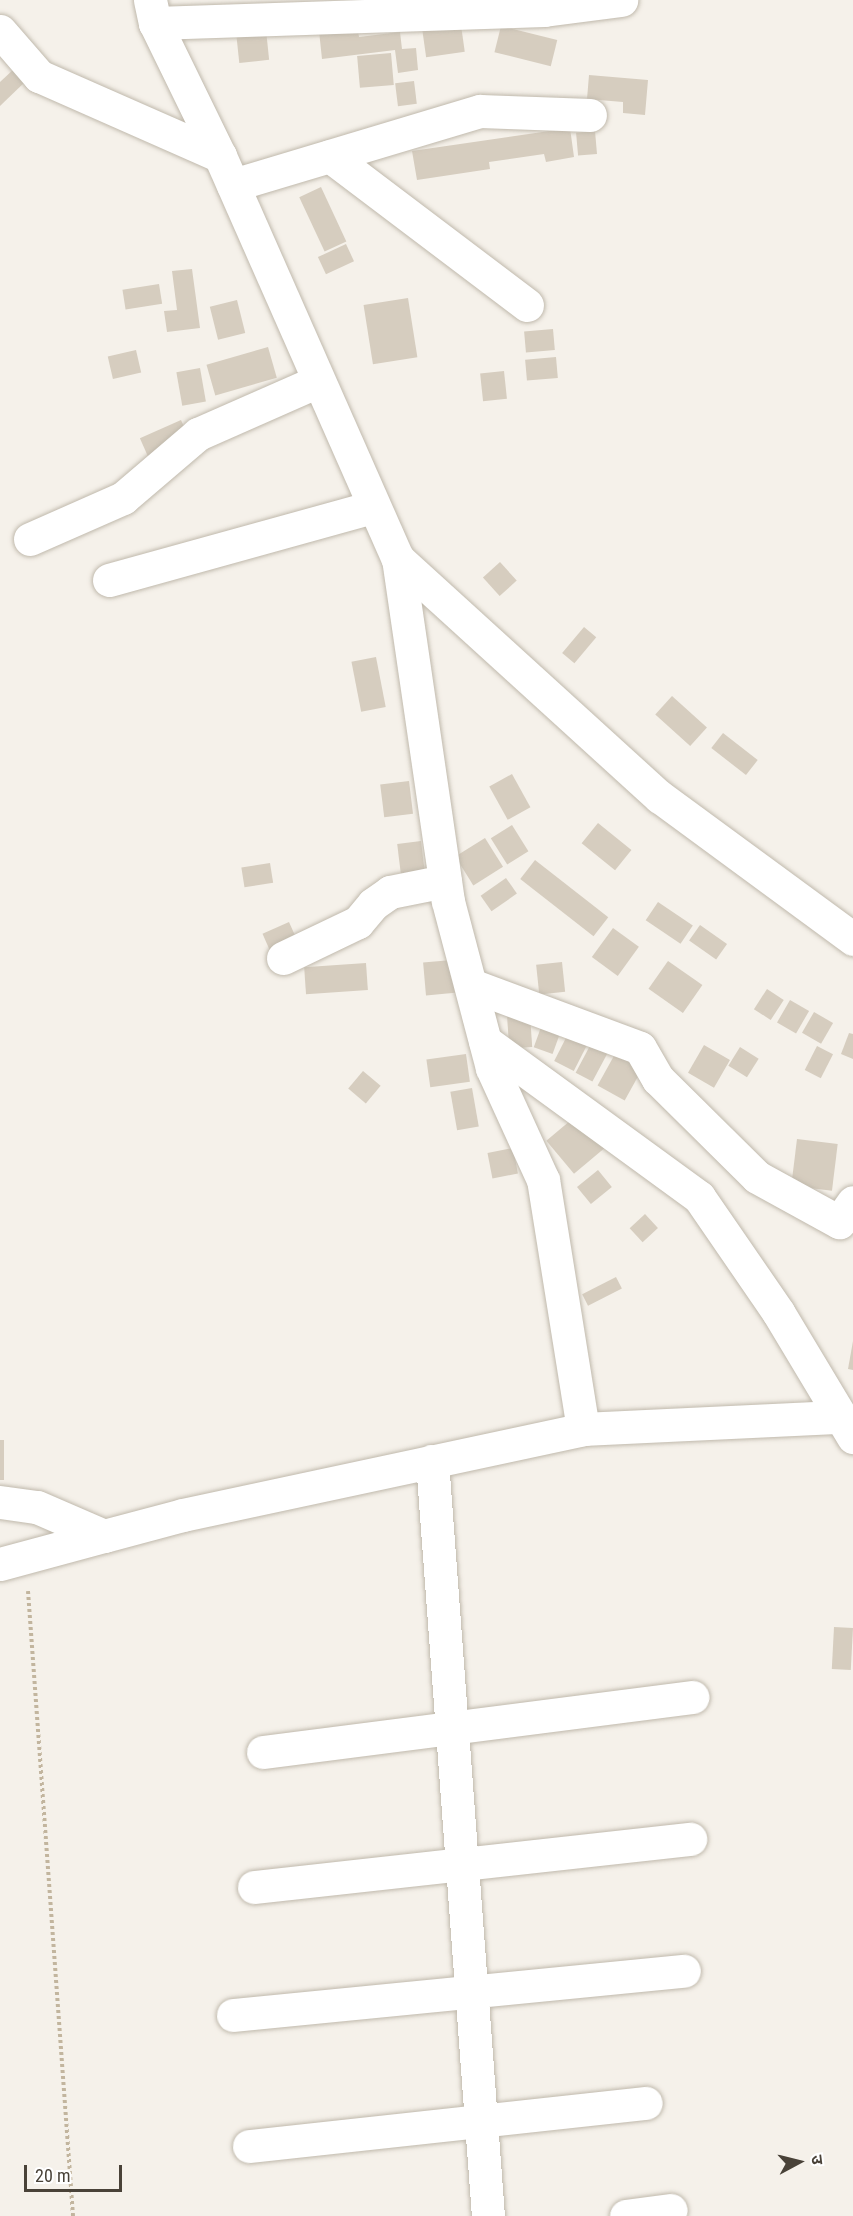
<!DOCTYPE html>
<meta charset="utf-8">
<style>
body{margin:0}
#map{position:relative;width:853px;height:2216px;overflow:hidden;background:#f5f1ea;font-family:"Roboto Condensed","Noto Sans Devanagari",sans-serif}
div>[style]{position:absolute}
.building>*{inset:0;background:#d6cdbf;transform-origin:0 0}
.path>*{height:4px;margin-top:-2px;transform-origin:0;background:repeating-linear-gradient(90deg,#c2b59e 0 3px,transparent 0 6px)}
.roads{filter:drop-shadow(0 0 2px #c0b9ac) drop-shadow(0 0 2px #c0b9ac)}
.minor>*{height:33px;margin:-16.5px;padding:0 16.5px;transform-origin:16.5px;border-radius:16.5px;background:#fff}
span{translate:-50% -50%;white-space:nowrap;text-align:center;line-height:1.15;-webkit-text-stroke:6px #fff;paint-order:stroke}
.north{position:absolute;left:769px;top:2132px;width:60px;height:60px;-webkit-text-stroke:4px #fff;paint-order:stroke;rotate:83deg;font-size:16px;font-weight:700;line-height:24px;text-align:center;color:#494238}
.north::after{content:'';display:block;margin:auto;width:21px;height:27px;background:#494238;clip-path:polygon(50% 0,100% 100%,50% 72%,0 100%)}
.scale{position:absolute;left:24px;top:2165px;width:98px;height:27px;box-sizing:border-box;border:3px solid #494238;border-top:0;padding-left:8px;font-size:18px;line-height:21px;white-space:nowrap;color:#494238;-webkit-text-stroke:4px #fff;paint-order:stroke}
</style>
<div id="map">
<div class="building">
<i style="left:461px;top:25px;width:27px;height:39px;rotate:82deg"></i>
<i style="clip-path:polygon(357px 26px,359px 37px,400px 32px,402px 49px,416px 48px,418px 70px,398px 73px,395px 50px,322px 59px,319px 31px)"></i>
<i style="left:501px;top:26px;width:58px;height:27px;rotate:14deg"></i>
<i style="left:266px;top:30px;width:30px;height:30px;rotate:84deg"></i>
<i style="left:391px;top:53px;width:32px;height:34px;rotate:85deg"></i>
<i style="clip-path:polygon(15px 68px,27px 80px,0 106px,0 82px)"></i>
<i style="clip-path:polygon(589px 75px,648px 80px,645px 115px,623px 113px,623px 102px,587px 99px)"></i>
<i style="left:414px;top:81px;width:23px;height:19px;rotate:83deg"></i>
<i style="clip-path:polygon(570px 128px,574px 157px,546px 162px,544px 154px,489px 162px,490px 169px,417px 180px,412px 151px)"></i>
<i style="left:595px;top:131px;width:23px;height:19px;rotate:85deg"></i>
<i style="left:321px;top:187px;width:60px;height:24px;rotate:65deg"></i>
<i style="left:346px;top:244px;width:19px;height:31px;rotate:65deg"></i>
<i style="clip-path:polygon(192px 269px,200px 328px,167px 332px,164px 311px,177px 310px,172px 271px)"></i>
<i style="left:159px;top:284px;width:20px;height:37px;rotate:81deg"></i>
<i style="left:408px;top:298px;width:60px;height:45px;rotate:81deg"></i>
<i style="left:237px;top:300px;width:34px;height:28px;rotate:76deg"></i>
<i style="left:553px;top:329px;width:21px;height:29px;rotate:85deg"></i>
<i style="left:268px;top:347px;width:32px;height:64px;rotate:74deg"></i>
<i style="left:136px;top:350px;width:23px;height:29px;rotate:77deg"></i>
<i style="left:556px;top:357px;width:21px;height:31px;rotate:85deg"></i>
<i style="left:200px;top:368px;width:34px;height:24px;rotate:80deg"></i>
<i style="left:504px;top:371px;width:28px;height:24px;rotate:84deg"></i>
<i style="left:181px;top:420px;width:20px;height:45px;rotate:66deg"></i>
<i style="left:500px;top:562px;width:25px;height:23px;rotate:48deg"></i>
<i style="left:584px;top:627px;width:16px;height:34px;rotate:40deg"></i>
<i style="left:376px;top:657px;width:51px;height:25px;rotate:79deg"></i>
<i style="left:672px;top:696px;width:47px;height:25px;rotate:42deg"></i>
<i style="left:723px;top:733px;width:44px;height:19px;rotate:38deg"></i>
<i style="left:512px;top:774px;width:38px;height:26px;rotate:61deg"></i>
<i style="left:409px;top:781px;width:33px;height:29px;rotate:83deg"></i>
<i style="left:598px;top:823px;width:43px;height:26px;rotate:39deg"></i>
<i style="left:512px;top:825px;width:31px;height:25px;rotate:58deg"></i>
<i style="left:485px;top:838px;width:34px;height:35px;rotate:58deg"></i>
<i style="left:421px;top:841px;width:40px;height:24px;rotate:83deg"></i>
<i style="left:535px;top:860px;width:93px;height:24px;rotate:38deg"></i>
<i style="left:270px;top:863px;width:20px;height:29px;rotate:81deg"></i>
<i style="left:506px;top:878px;width:19px;height:31px;rotate:55deg"></i>
<i style="left:658px;top:902px;width:42px;height:22px;rotate:34deg"></i>
<i style="left:289px;top:922px;width:22px;height:29px;rotate:66deg"></i>
<i style="left:700px;top:925px;width:33px;height:19px;rotate:35deg"></i>
<i style="left:613px;top:928px;width:32px;height:36px;rotate:36deg"></i>
<i style="left:452px;top:960px;width:33px;height:29px;rotate:85deg"></i>
<i style="left:668px;top:961px;width:42px;height:34px;rotate:35deg"></i>
<i style="left:562px;top:962px;width:30px;height:26px;rotate:84deg"></i>
<i style="left:366px;top:963px;width:27px;height:62px;rotate:86deg"></i>
<i style="left:767px;top:989px;width:20px;height:24px;rotate:33deg"></i>
<i style="left:790px;top:1000px;width:22px;height:26px;rotate:30deg"></i>
<i style="left:814px;top:1012px;width:22px;height:24px;rotate:30deg"></i>
<i style="left:530px;top:1015px;width:32px;height:23px;rotate:86deg"></i>
<i style="left:544px;top:1019px;width:20px;height:30px;rotate:20deg"></i>
<i style="left:571px;top:1028px;width:22px;height:37px;rotate:27deg"></i>
<i style="clip-path:polygon(849px 1033px,853px 1034px,853px 1059px,841px 1054px)"></i>
<i style="left:593px;top:1040px;width:19px;height:37px;rotate:28deg"></i>
<i style="left:704px;top:1045px;width:30px;height:32px;rotate:30deg"></i>
<i style="left:817px;top:1046px;width:18px;height:27px;rotate:27deg"></i>
<i style="left:740px;top:1047px;width:22px;height:22px;rotate:32deg"></i>
<i style="left:466px;top:1054px;width:28px;height:40px;rotate:82deg"></i>
<i style="left:615px;top:1054px;width:31px;height:36px;rotate:29deg"></i>
<i style="left:363px;top:1071px;width:23px;height:23px;rotate:40deg"></i>
<i style="left:472px;top:1088px;width:39px;height:22px;rotate:80deg"></i>
<i style="left:577px;top:1115px;width:43px;height:40px;rotate:50deg"></i>
<i style="left:797px;top:1139px;width:41px;height:47px;rotate:7deg"></i>
<i style="left:513px;top:1148px;width:26px;height:26px;rotate:79deg"></i>
<i style="left:598px;top:1170px;width:22px;height:27px;rotate:51deg"></i>
<i style="left:645px;top:1214px;width:19px;height:21px;rotate:47deg"></i>
<i style="left:616px;top:1277px;width:13px;height:38px;rotate:63deg"></i>
<i style="clip-path:polygon(853px 1341px,853px 1370px,848px 1369px)"></i>
<i style="left:0;top:1440px;width:4px;height:40px"></i>
<i style="left:834px;top:1627px;width:19px;height:42px;rotate:3deg"></i>
</div>
<div class="path">
<i style="left:28px;top:1591px;width:627px;rotate:85.88deg"></i>
</div>
<div class="roads">
<div class="minor">
<i style="left:150px;top:0;width:24px;rotate:78deg"></i>
<i style="left:155px;top:23px;width:148px;rotate:64deg"></i>
<i style="left:220px;top:156px;width:441px;rotate:66.2deg"></i>
<i style="left:398px;top:559px;width:354px;rotate:42.3deg"></i>
<i style="left:660px;top:797px;width:240px;rotate:36.3deg"></i>
<i style="left:155px;top:23px;width:389px;rotate:-1.9deg"></i>
<i style="left:544px;top:10px;width:78px;rotate:-7.4deg"></i>
<i style="left:0;top:31px;width:60px;rotate:49.1deg"></i>
<i style="left:39px;top:76px;width:198px;rotate:23.8deg"></i>
<i style="left:330px;top:156px;width:247px;rotate:37.1deg"></i>
<i style="left:233px;top:185px;width:258px;rotate:-16.7deg"></i>
<i style="left:480px;top:111px;width:110px;rotate:2.1deg"></i>
<i style="left:30px;top:539px;width:102px;rotate:-23.8deg"></i>
<i style="left:123px;top:498px;width:99px;rotate:-40.5deg"></i>
<i style="left:198px;top:434px;width:131px;rotate:-23.8deg"></i>
<i style="left:109px;top:580px;width:273px;rotate:-15.5deg"></i>
<i style="left:283px;top:958px;width:83px;rotate:-25.6deg"></i>
<i style="left:358px;top:922px;width:23px;rotate:-50deg"></i>
<i style="left:373px;top:904px;width:21px;rotate:-35deg"></i>
<i style="left:390px;top:892px;width:56px;rotate:-11.3deg"></i>
<i style="left:471px;top:985px;width:180px;rotate:20.4deg"></i>
<i style="left:640px;top:1048px;width:36px;rotate:60deg"></i>
<i style="left:658px;top:1079px;width:139px;rotate:44.7deg"></i>
<i style="left:757px;top:1177px;width:94px;rotate:28.8deg"></i>
<i style="left:839px;top:1222px;width:24px;rotate:-55deg"></i>
<i style="left:485px;top:1041px;width:265px;rotate:36.1deg"></i>
<i style="left:699px;top:1197px;width:140px;rotate:55.5deg"></i>
<i style="left:778px;top:1312px;width:146px;rotate:59deg"></i>
<i style="left:583px;top:1429px;width:258px;rotate:-2.7deg"></i>
<i style="left:432px;top:1461px;width:757px;rotate:85.76deg"></i>
<i style="left:0;top:1502px;width:37px;rotate:8deg"></i>
<i style="left:37px;top:1507px;width:73px;rotate:23.4deg"></i>
<i style="left:104px;top:1536px;width:82px;rotate:-14.9deg"></i>
<i style="left:183px;top:1515px;width:409px;rotate:-12.1deg"></i>
<i style="left:583px;top:1429px;width:252px;rotate:-99.1deg"></i>
<i style="left:543px;top:1180px;width:123px;rotate:-114.5deg"></i>
<i style="left:492px;top:1068px;width:173px;rotate:-104.8deg"></i>
<i style="left:448px;top:901px;width:346px;rotate:-98.3deg"></i>
<i style="left:0;top:1564px;width:108px;rotate:-15.1deg"></i>
<i style="left:263px;top:1752px;width:433px;rotate:-7.3deg"></i>
<i style="left:254px;top:1887px;width:439px;rotate:-6.3deg"></i>
<i style="left:233px;top:2015px;width:453px;rotate:-5.6deg"></i>
<i style="left:249px;top:2146px;width:399px;rotate:-6.2deg"></i>
<i style="left:626px;top:2216px;width:45px;rotate:-7.6deg"></i>
</div>
</div>
<div class="north">उ</div>
<div class="scale">20 m</div>
</div>
